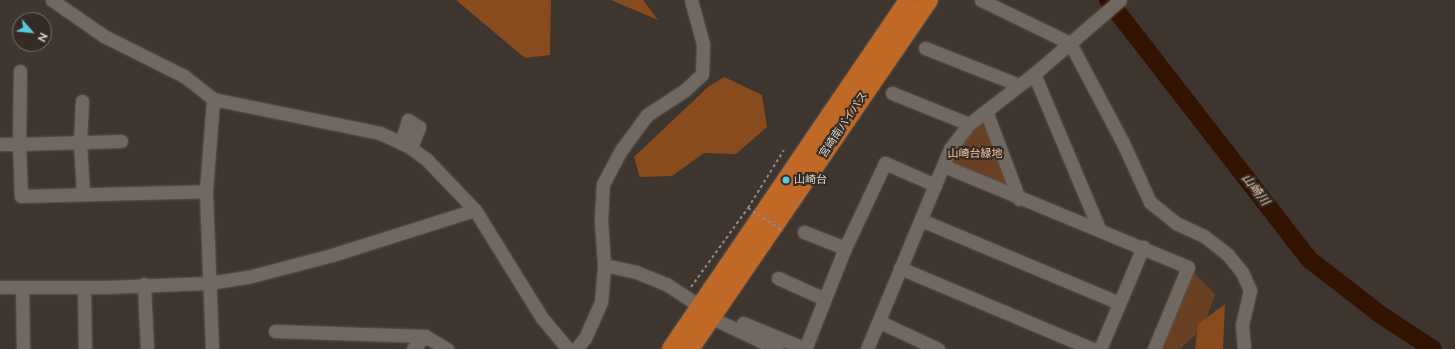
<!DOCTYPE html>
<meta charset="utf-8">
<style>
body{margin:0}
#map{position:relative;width:1455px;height:349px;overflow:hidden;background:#3e352f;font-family:Raleway,"Noto Sans JP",sans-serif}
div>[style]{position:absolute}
.green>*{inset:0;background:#6a4023}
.forest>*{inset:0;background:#874b1e}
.river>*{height:18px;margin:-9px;padding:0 9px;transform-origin:9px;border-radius:9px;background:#321300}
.path>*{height:2px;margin-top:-1px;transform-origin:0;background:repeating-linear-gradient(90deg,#918985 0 3px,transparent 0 6px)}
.roads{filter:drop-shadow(0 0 1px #5b534e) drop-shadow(0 0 1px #5b534e)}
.minor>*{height:13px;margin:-6.5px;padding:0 6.5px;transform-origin:6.5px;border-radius:6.5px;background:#726862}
.highway>*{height:18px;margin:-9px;padding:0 9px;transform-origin:9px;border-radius:9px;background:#c06926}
.path-bridge>*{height:2px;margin-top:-1px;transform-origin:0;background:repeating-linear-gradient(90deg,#918985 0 3px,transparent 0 6px)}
.dots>*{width:11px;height:11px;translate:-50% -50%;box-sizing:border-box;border:2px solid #342b25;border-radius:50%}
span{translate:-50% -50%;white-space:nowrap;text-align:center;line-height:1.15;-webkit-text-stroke:4px #342b25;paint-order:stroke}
.street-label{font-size:11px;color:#d9d3d0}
.park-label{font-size:11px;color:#fdc6a3}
.poi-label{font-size:11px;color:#d9d3d0}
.left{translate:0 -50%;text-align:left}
.water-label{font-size:12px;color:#f2cdb6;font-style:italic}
.north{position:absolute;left:12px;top:12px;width:40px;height:40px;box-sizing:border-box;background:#342b25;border:1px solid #766e69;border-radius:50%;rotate:117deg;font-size:11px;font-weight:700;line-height:16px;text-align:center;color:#d9d3d0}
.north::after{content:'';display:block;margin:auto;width:14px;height:18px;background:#53cbda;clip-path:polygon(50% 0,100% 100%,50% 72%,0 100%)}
</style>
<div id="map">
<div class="green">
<i style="clip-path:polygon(983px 121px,1009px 186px,952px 167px,949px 158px,971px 127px)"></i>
<i style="clip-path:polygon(1192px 271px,1215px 294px,1203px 328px,1180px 349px,1160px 349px)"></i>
</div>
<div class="forest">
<i style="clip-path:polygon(456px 0,551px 0,550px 55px,525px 58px)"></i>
<i style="clip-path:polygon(611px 0,643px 0,658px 20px)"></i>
<i style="clip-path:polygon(724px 77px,762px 95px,767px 127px,736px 154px,704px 153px,672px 176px,640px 177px,634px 157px,708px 87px)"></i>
<i style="clip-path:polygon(1225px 304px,1223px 349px,1195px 349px,1198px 324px)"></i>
</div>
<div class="river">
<i style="left:1108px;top:0;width:329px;rotate:52.2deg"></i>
<i style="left:1310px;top:260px;width:90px;rotate:37.8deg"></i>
<i style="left:1381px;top:315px;width:62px;rotate:33.2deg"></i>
</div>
<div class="path">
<i style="left:691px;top:287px;width:97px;rotate:-54.2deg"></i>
<i style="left:748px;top:208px;width:68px;rotate:-58.2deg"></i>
</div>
<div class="roads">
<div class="minor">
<i style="left:52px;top:0;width:63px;rotate:34.7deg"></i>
<i style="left:104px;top:36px;width:89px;rotate:26.6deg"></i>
<i style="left:184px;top:76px;width:37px;rotate:38deg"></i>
<i style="left:213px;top:99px;width:170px;rotate:11.5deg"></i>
<i style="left:380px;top:133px;width:31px;rotate:25deg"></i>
<i style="left:408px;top:146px;width:24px;rotate:36deg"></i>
<i style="left:427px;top:160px;width:69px;rotate:46.2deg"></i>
<i style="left:475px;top:210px;width:127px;rotate:58.2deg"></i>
<i style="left:542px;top:318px;width:40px;rotate:50deg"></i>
<i style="left:981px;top:0;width:99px;rotate:25.8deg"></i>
<i style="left:1070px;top:43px;width:113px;rotate:62.1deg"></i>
<i style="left:1123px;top:143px;width:65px;rotate:65.4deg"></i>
<i style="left:1150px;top:202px;width:33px;rotate:39deg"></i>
<i style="left:1176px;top:223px;width:31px;rotate:25deg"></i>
<i style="left:1204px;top:236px;width:31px;rotate:38deg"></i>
<i style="left:1228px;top:255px;width:22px;rotate:51deg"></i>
<i style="left:1242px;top:272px;width:20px;rotate:66deg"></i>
<i style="left:1250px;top:290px;width:36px;rotate:103deg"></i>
<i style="left:1242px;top:325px;width:24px;rotate:85deg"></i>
<i style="left:925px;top:48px;width:101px;rotate:21.5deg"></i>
<i style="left:20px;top:71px;width:73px;rotate:90.8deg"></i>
<i style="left:19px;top:144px;width:102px;rotate:-1.7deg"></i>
<i style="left:1034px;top:74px;width:168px;rotate:67.2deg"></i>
<i style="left:892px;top:93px;width:83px;rotate:21.9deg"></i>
<i style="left:82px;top:101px;width:42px;rotate:92.7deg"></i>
<i style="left:80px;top:143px;width:51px;rotate:86.6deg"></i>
<i style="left:986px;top:111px;width:94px;rotate:69.4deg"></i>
<i style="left:401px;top:143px;width:24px;rotate:-73deg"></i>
<i style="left:408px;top:120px;width:13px;rotate:32deg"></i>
<i style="left:419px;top:127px;width:22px;rotate:111deg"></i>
<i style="left:0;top:144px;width:19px"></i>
<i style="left:19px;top:144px;width:52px;rotate:87.8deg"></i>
<i style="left:21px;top:196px;width:185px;rotate:-1.5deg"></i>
<i style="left:944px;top:166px;width:264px;rotate:22.5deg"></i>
<i style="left:1188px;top:267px;width:89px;rotate:112.5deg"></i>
<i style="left:921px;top:220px;width:215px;rotate:22.7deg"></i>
<i style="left:804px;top:232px;width:44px;rotate:21.3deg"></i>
<i style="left:604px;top:265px;width:33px;rotate:12deg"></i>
<i style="left:636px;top:272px;width:32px;rotate:22deg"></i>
<i style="left:666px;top:284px;width:40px;rotate:32.9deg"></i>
<i style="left:900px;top:268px;width:209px;rotate:22.8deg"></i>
<i style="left:778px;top:278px;width:51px;rotate:24.1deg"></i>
<i style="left:144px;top:284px;width:65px;rotate:87.4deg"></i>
<i style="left:0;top:287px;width:106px"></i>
<i style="left:106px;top:287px;width:103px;rotate:-2.2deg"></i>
<i style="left:209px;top:283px;width:39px;rotate:-9deg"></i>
<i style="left:248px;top:277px;width:87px;rotate:-14.7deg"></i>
<i style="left:332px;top:255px;width:150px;rotate:-17.5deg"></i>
<i style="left:22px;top:288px;width:61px;rotate:89.1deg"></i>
<i style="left:84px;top:288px;width:61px;rotate:89.1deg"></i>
<i style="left:712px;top:318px;width:72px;rotate:25.5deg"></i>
<i style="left:880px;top:322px;width:64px;rotate:25deg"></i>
<i style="left:743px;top:323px;width:68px;rotate:22.4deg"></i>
<i style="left:275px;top:331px;width:150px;rotate:1.9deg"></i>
<i style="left:212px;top:349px;width:158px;rotate:-92.2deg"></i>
<i style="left:206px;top:191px;width:92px;rotate:-85.6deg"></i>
<i style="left:413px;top:349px;width:18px;rotate:-47deg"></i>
<i style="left:425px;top:336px;width:26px;rotate:31deg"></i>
<i style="left:576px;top:349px;width:14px;rotate:-51deg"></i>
<i style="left:585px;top:338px;width:39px;rotate:-66deg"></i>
<i style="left:601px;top:302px;width:37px;rotate:-85deg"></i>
<i style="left:604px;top:265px;width:45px;rotate:-93.8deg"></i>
<i style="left:601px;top:220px;width:36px;rotate:-87deg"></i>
<i style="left:603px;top:184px;width:40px;rotate:-62deg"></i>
<i style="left:622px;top:149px;width:42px;rotate:-53.7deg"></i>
<i style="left:647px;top:115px;width:45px;rotate:-33.3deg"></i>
<i style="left:685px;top:90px;width:23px;rotate:-43deg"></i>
<i style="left:702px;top:74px;width:30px;rotate:-88deg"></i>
<i style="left:703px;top:44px;width:46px;rotate:-105.3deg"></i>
<i style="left:805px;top:349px;width:109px;rotate:-68.4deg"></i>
<i style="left:845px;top:248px;width:94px;rotate:-64.8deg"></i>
<i style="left:885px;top:163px;width:55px;rotate:23.7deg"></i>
<i style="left:867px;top:349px;width:217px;rotate:-67.5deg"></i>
<i style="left:950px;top:149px;width:31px;rotate:-53deg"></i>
<i style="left:969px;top:124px;width:82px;rotate:-37.6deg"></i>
<i style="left:1034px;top:74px;width:113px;rotate:-40.7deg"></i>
<i style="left:1100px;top:349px;width:111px;rotate:-67.1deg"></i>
</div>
<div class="highway">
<i style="left:671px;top:349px;width:422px;rotate:-55.8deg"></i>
<i style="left:690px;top:349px;width:423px;rotate:-55.6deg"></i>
</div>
</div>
<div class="path-bridge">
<i style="left:748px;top:208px;width:42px;rotate:33.3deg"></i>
</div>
<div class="dots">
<i style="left:786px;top:180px;background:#53cbda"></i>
</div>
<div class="street-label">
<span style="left:844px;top:125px;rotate:-56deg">宮崎南バイパス</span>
</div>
<div class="park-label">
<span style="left:975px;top:154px">山崎台緑地</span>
</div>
<div class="poi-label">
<span class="left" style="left:794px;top:180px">山崎台</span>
</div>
<div class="water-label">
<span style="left:1255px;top:190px;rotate:52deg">山崎川</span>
</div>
<div class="north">N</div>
</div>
